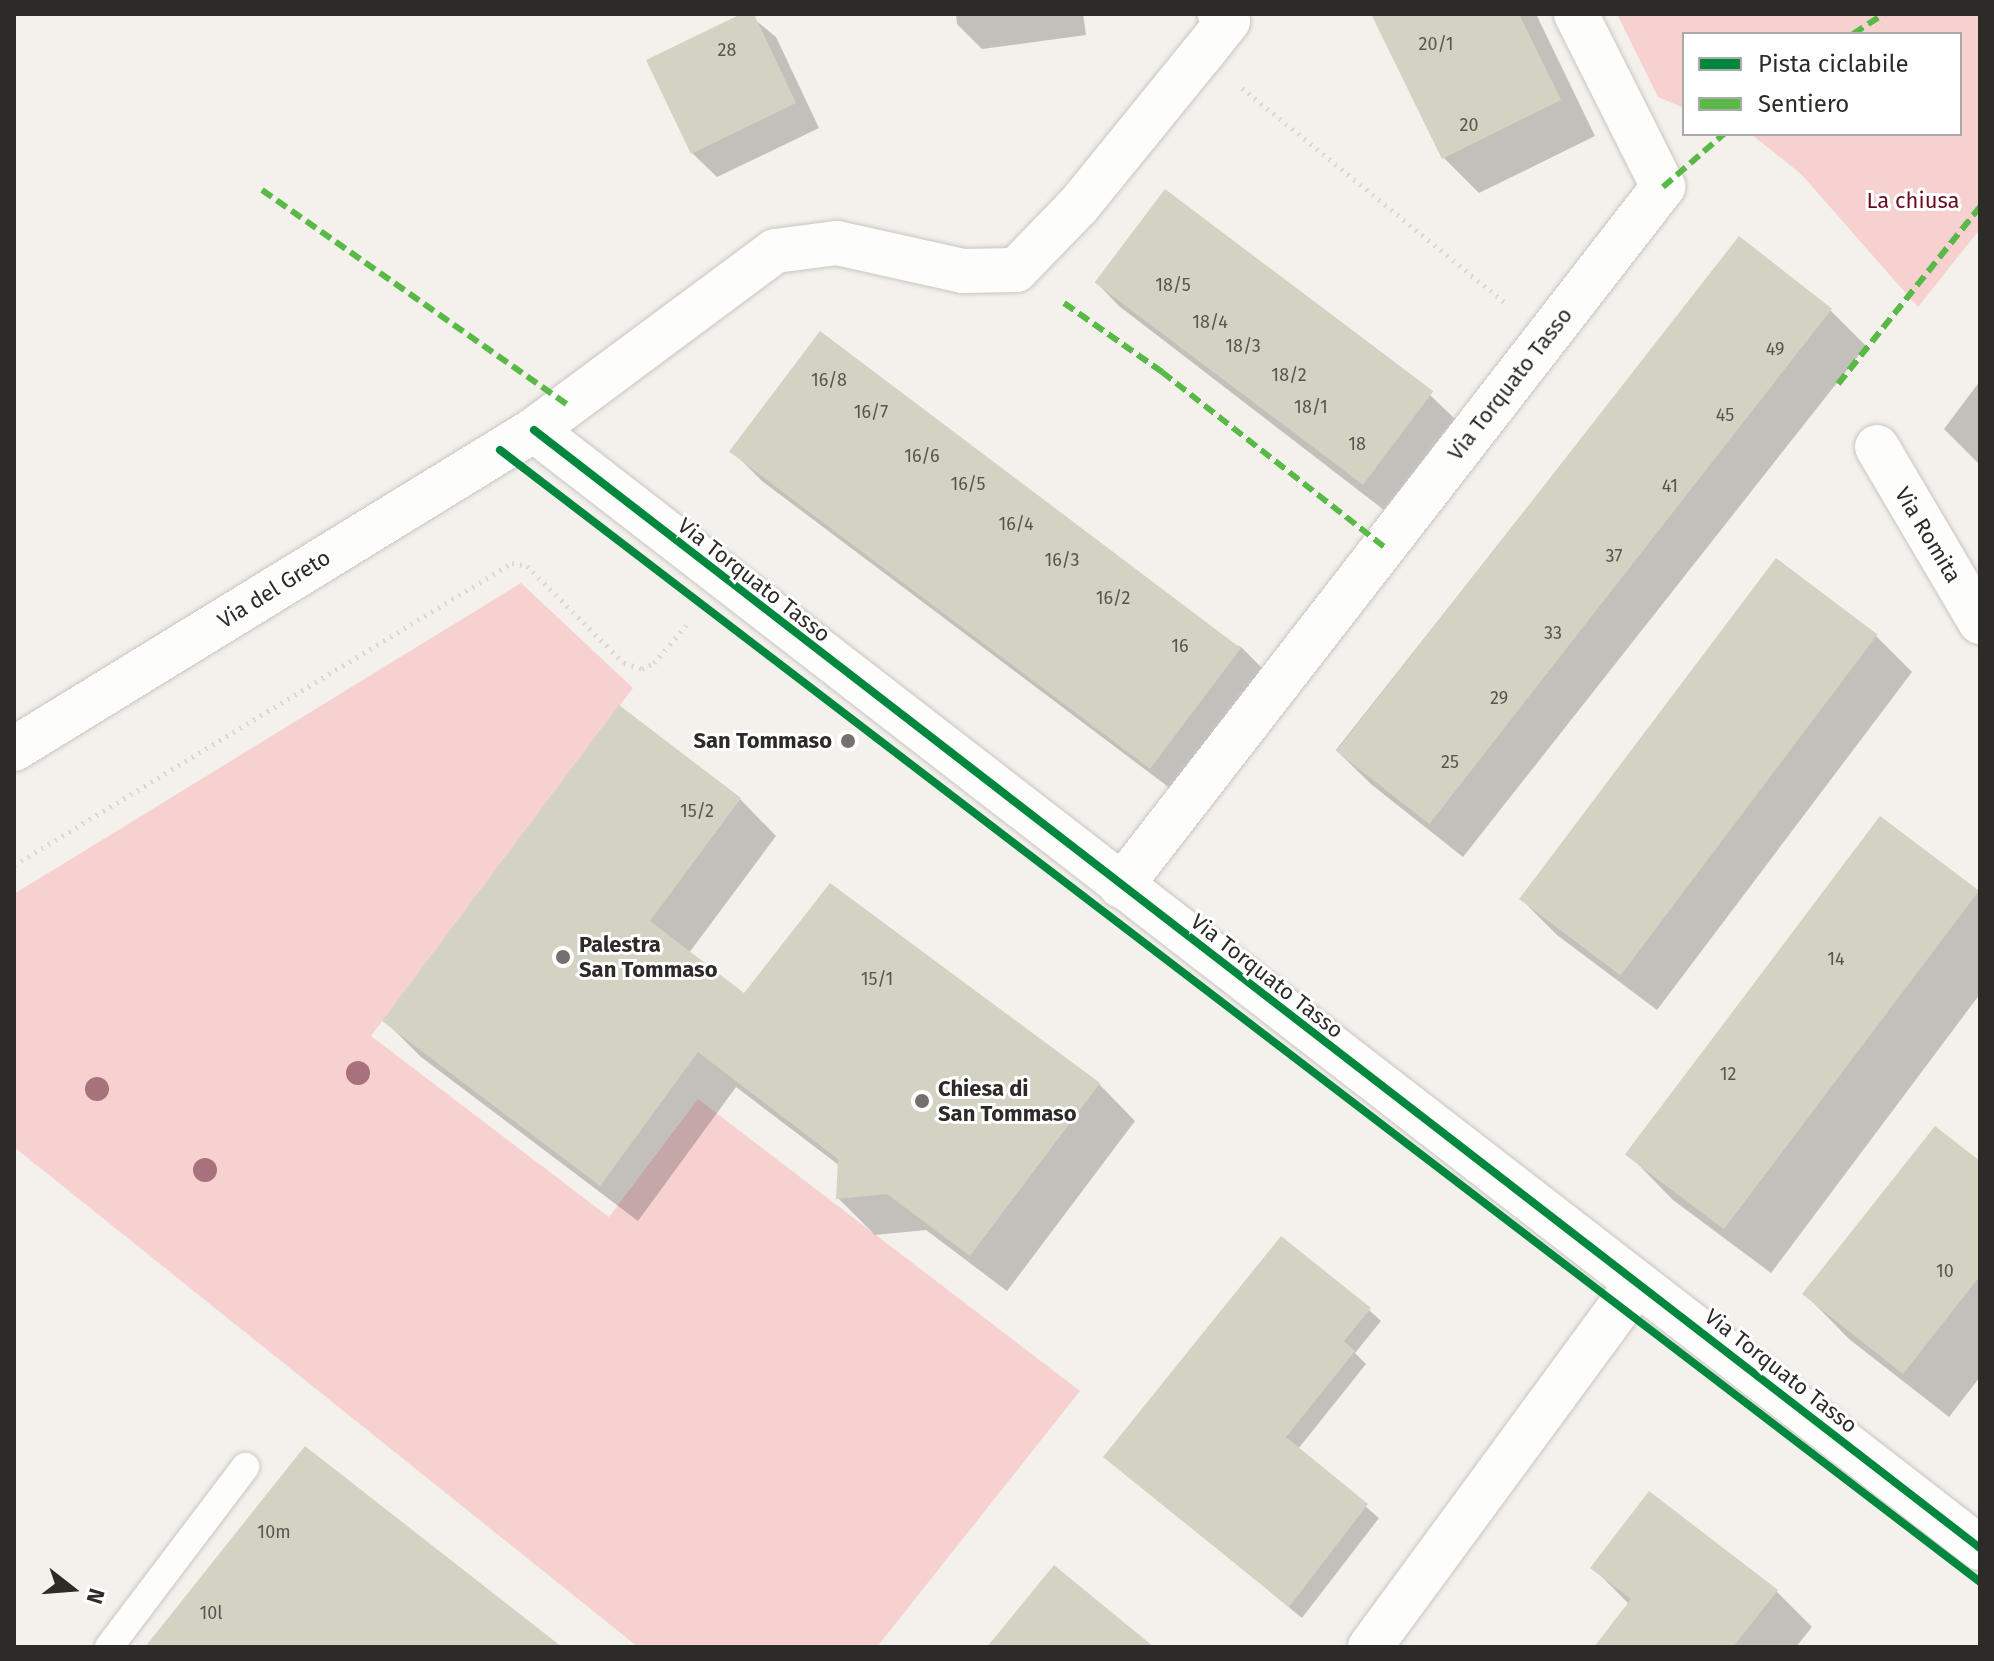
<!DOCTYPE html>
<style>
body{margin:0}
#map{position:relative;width:1994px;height:1661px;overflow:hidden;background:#f4f1ec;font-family:"Fira Sans",sans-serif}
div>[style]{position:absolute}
.green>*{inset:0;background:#f6d1d0}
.shadow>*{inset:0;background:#0003}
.building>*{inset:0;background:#d4d3c3;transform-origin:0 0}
.path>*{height:5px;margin-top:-2.5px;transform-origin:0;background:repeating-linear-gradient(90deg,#dad8d7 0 2px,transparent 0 8px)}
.roads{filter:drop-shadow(0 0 2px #c9c6c2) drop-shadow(0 0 2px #c9c6c2)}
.service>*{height:28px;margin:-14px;padding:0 14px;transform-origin:14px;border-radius:14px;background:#fdfdfc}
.minor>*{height:44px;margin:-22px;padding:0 22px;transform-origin:22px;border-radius:22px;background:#fdfdfc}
.quiet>*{height:6px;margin-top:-3px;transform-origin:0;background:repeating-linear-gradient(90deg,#58b947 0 12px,transparent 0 18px)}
.cycleway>*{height:8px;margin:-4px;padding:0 4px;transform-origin:4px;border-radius:4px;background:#00873e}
.trees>*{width:24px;height:24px;margin:-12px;border-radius:50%;background:#a8727c}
.dots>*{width:22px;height:22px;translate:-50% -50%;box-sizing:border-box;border:4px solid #fff;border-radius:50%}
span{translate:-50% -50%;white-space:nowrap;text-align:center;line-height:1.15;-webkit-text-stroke:6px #fff;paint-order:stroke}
.number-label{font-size:18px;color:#57554f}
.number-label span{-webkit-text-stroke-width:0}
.park-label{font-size:22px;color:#690a21}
.street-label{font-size:22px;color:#2d2b28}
.poi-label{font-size:22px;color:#2d2b28;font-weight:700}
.right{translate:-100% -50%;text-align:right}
.left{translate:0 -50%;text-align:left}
.frame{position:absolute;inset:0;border:16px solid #2d2b28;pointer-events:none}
.legend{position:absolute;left:1682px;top:32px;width:280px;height:104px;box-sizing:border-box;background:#fff;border:2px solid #abaaa9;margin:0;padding:10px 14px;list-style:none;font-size:24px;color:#2d2b28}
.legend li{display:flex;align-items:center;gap:16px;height:40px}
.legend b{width:40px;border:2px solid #abaaa9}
.north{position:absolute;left:32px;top:1549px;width:80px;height:80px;-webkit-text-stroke:6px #fff;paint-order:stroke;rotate:107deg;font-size:22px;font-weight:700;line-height:32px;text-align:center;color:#2d2b28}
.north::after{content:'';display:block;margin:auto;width:28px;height:36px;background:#2d2b28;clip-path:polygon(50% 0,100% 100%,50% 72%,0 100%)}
</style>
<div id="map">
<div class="green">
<i style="clip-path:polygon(1617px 14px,1980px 14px,1980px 229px,1918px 307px,1801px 174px,1751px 134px,1960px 134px,1960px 34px,1684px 34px,1684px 108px,1658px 97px)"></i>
<i style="clip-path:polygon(521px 583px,633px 688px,371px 1036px,609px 1217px,698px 1099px,1080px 1391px,877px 1647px,638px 1647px,14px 1147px,14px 894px)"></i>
</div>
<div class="shadow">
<i style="clip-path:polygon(748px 14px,776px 37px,819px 128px,717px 177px,692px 153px)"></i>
<i style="clip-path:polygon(956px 14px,1083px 14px,1086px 35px,982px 49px,957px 24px)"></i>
<i style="clip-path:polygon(1396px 14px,1536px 14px,1595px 136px,1479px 193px,1443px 157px)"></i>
<i style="clip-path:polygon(1739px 239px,1831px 311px,1866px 346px,1463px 857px,1372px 785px,1336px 750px)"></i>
<i style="clip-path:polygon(1095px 281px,1430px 395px,1455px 419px,1384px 510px,1119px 306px)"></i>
<i style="clip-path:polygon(1980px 381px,1980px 465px,1944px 429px)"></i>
<i style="clip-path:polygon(734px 453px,1241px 647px,1269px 675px,1179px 795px,762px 481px)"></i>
<i style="clip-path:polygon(1776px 561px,1876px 636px,1912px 672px,1657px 1010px,1557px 935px,1521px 899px)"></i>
<i style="clip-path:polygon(740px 799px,776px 836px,689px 953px,744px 996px,1099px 1084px,1135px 1121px,1007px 1291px,926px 1230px,875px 1235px,838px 1198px,840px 1166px,736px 1087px,638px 1221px,421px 1057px,384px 1020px)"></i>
<i style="clip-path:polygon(1881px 819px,1980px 894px,1980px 994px,1771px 1273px,1673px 1200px,1629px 1155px)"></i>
<i style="clip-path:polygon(1980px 1163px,1980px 1377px,1949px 1417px,1849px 1339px,1805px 1294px)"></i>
<i style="clip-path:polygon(1369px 1310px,1381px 1321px,1355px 1353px,1366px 1364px,1298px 1449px,1379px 1518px,1302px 1618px,1106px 1457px)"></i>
<i style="clip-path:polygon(1593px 1568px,1776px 1591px,1812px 1627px,1796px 1647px,1597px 1647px,1629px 1604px)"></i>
</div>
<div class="building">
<i style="clip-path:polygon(741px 14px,754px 14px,796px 103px,691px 154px,646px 60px)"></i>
<i style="clip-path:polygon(1371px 14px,1519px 14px,1561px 100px,1442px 159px)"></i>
<i style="left:1165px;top:189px;width:336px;height:117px;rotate:37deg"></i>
<i style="left:1739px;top:236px;width:118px;height:654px;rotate:38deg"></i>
<i style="left:820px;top:331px;width:527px;height:151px;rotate:37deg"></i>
<i style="left:1776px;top:558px;width:127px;height:427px;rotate:37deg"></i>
<i style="clip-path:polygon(619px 705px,741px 798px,650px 921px,744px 993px,830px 883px,1100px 1083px,970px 1256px,887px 1194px,836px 1199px,838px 1159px,698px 1052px,600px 1186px,382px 1021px)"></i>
<i style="left:1880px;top:816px;width:124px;height:424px;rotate:37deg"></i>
<i style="clip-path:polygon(1935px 1126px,1980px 1161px,1980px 1276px,1903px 1374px,1802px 1294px)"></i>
<i style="clip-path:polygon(1281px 1236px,1371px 1308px,1344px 1341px,1355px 1351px,1286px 1437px,1368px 1504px,1289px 1607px,1103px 1457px)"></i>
<i style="clip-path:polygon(305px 1446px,562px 1647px,145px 1647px)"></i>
<i style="clip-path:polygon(1649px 1491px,1778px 1590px,1733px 1647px,1594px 1647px,1631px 1599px,1590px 1568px)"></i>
<i style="clip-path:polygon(1054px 1565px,1154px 1647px,987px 1647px)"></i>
</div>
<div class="path">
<i style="left:1242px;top:88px;width:338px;rotate:39.2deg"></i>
<i style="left:14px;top:865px;width:582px;rotate:-31.23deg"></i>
<i style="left:512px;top:563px;width:15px;rotate:11deg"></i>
<i style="left:527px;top:566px;width:137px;rotate:45deg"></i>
<i style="left:624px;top:663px;width:19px;rotate:18deg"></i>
<i style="left:642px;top:669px;width:13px;rotate:-27deg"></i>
<i style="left:654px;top:663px;width:55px;rotate:-49.4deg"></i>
</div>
<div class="roads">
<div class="service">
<i style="left:109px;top:1647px;width:226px;rotate:-52.9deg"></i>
</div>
<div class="minor">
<i style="left:534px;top:430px;width:1828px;rotate:37.71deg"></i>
<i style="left:1877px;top:447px;width:203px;rotate:59.5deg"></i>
<i style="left:14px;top:749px;width:610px;rotate:-31.53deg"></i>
<i style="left:534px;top:430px;width:300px;rotate:-36.6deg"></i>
<i style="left:775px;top:251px;width:63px;rotate:-7.4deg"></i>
<i style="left:837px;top:243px;width:129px;rotate:12.5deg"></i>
<i style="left:963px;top:271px;width:53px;rotate:-1.1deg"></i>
<i style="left:1016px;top:270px;width:91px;rotate:-45.9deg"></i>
<i style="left:1079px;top:205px;width:193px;rotate:-50.9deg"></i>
<i style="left:1201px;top:55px;width:43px;rotate:-51.5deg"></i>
<i style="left:1228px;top:21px;width:11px;rotate:-139deg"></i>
<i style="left:1121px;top:886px;width:885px;rotate:-52.21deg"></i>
<i style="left:1663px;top:187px;width:194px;rotate:-116.7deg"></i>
<i style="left:1370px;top:1647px;width:451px;rotate:-53.7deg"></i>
</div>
</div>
<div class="quiet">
<i style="left:1853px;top:34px;width:37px;rotate:-33deg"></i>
<i style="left:1663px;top:187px;width:81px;rotate:-41deg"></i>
<i style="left:262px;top:190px;width:373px;rotate:35.1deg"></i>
<i style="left:1064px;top:303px;width:120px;rotate:35.1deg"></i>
<i style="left:1162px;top:372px;width:283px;rotate:38.2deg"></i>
<i style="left:1838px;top:384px;width:227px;rotate:-51.3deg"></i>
</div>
<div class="cycleway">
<i style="left:534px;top:430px;width:1828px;rotate:37.71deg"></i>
<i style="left:500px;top:450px;width:1863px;rotate:37.41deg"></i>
</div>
<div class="trees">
<i style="left:358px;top:1073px"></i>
<i style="left:97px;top:1089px"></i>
<i style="left:205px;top:1170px"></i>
</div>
<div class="dots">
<i style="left:848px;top:741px;background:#73706d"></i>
<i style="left:563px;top:957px;background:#73706d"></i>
<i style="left:922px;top:1101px;background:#73706d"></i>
</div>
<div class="number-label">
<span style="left:1436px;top:44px">20/1</span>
<span style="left:727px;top:50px">28</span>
<span style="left:1469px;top:125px">20</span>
<span style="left:1173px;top:285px">18/5</span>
<span style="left:1210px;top:322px">18/4</span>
<span style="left:1243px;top:346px">18/3</span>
<span style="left:1775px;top:349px">49</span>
<span style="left:1289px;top:375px">18/2</span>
<span style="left:829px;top:380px">16/8</span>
<span style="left:1311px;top:407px">18/1</span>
<span style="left:871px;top:412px">16/7</span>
<span style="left:1725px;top:415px">45</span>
<span style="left:1357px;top:444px">18</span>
<span style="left:922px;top:456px">16/6</span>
<span style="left:968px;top:484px">16/5</span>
<span style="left:1670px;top:486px">41</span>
<span style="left:1016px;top:524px">16/4</span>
<span style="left:1614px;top:556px">37</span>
<span style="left:1062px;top:560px">16/3</span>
<span style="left:1113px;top:598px">16/2</span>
<span style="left:1553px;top:633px">33</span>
<span style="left:1180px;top:646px">16</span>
<span style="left:1499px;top:698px">29</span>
<span style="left:1450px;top:762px">25</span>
<span style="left:697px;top:811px">15/2</span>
<span style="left:1836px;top:959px">14</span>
<span style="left:877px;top:979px">15/1</span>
<span style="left:1728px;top:1074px">12</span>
<span style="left:1945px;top:1271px">10</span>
<span style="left:274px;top:1532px">10m</span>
<span style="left:211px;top:1613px">10l</span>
</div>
<div class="park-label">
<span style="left:1913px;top:201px">La chiusa</span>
</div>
<div class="street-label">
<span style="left:1510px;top:384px;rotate:-52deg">Via Torquato Tasso</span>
<span style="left:1928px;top:535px;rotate:59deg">Via Romita</span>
<span style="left:754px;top:580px;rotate:38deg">Via Torquato Tasso</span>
<span style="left:274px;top:589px;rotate:-32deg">Via del Greto</span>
<span style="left:1267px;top:976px;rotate:38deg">Via Torquato Tasso</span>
<span style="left:1781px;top:1371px;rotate:38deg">Via Torquato Tasso</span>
</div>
<div class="poi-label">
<span class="right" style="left:832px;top:741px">San Tommaso</span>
<span class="left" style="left:579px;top:957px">Palestra<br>San Tommaso</span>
<span class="left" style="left:938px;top:1101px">Chiesa di<br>San Tommaso</span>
</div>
<div class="frame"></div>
<ul class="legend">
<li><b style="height:10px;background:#00873e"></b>Pista ciclabile</li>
<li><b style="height:10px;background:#58b947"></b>Sentiero</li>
</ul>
<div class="north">N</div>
</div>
